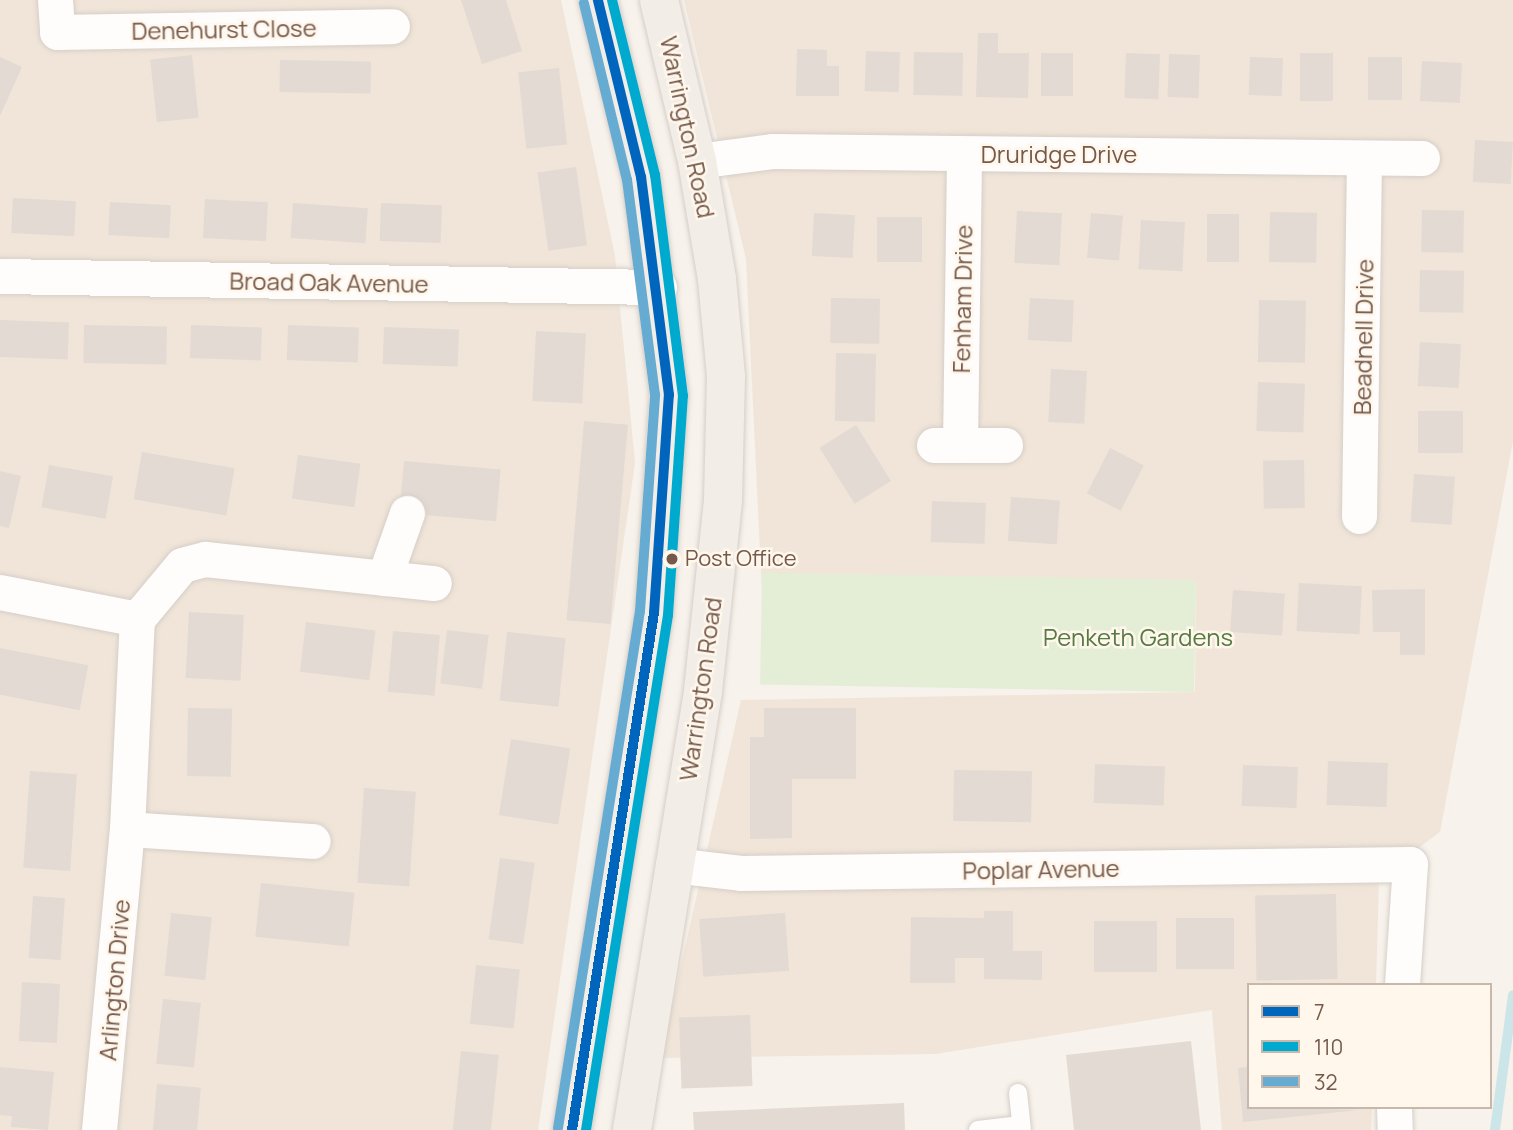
<!DOCTYPE html>
<style>
body{margin:0}
#map{position:relative;width:1513px;height:1130px;overflow:hidden;background:#f7f2eb;font-family:Manrope,sans-serif}
div>[style]{position:absolute}
.residential>*{inset:0;background:#f0e5d8}
.green>*{inset:0;background:#e4eed6;transform-origin:0 0}
.stream>*{height:10px;margin:-5px;padding:0 5px;transform-origin:5px;border-radius:5px;background:#cce5e8}
.building>*{inset:0;background:#e3dad3;transform-origin:0 0}
.roads{filter:drop-shadow(0 0 2px #d6cec8) drop-shadow(0 0 2px #d6cec8)}
.service>*{height:18px;margin:-9px;padding:0 9px;transform-origin:9px;border-radius:9px;background:#fefdfc}
.minor>*{height:35px;margin:-17.5px;padding:0 17.5px;transform-origin:17.5px;border-radius:17.5px;background:#fefdfc}
.primary>*{height:38px;margin:-19px;padding:0 19px;transform-origin:19px;border-radius:19px;background:#f2ede6}
.bus-1>*{height:10px;margin:-5px;padding:0 5px;transform-origin:5px;border-radius:5px;background:#0065bd}
.bus-2>*{height:10px;margin:-5px;padding:0 5px;transform-origin:5px;border-radius:5px;background:#00a9ce}
.bus-3>*{height:10px;margin:-5px;padding:0 5px;transform-origin:5px;border-radius:5px;background:#66abd1}
.dots>*{width:19px;height:19px;translate:-50% -50%;box-sizing:border-box;border:4px solid #fff7ec;border-radius:50%}
span{translate:-50% -50%;white-space:nowrap;text-align:center;line-height:1.15;-webkit-text-stroke:5px #fff7ec;paint-order:stroke}
.bus-label{font-size:22px;color:#75594b}
.left{translate:0 -50%;text-align:left}
.street-label{font-size:24px;color:#75594b}
.park-label{font-size:24px;color:#547b42}
.legend{position:absolute;left:1247px;top:983px;width:245px;height:126px;box-sizing:border-box;background:#fff7ec;border:2px solid #c8b8ac;margin:0;padding:9px 12px;list-style:none;font-size:21px;color:#75594b}
.legend li{display:flex;align-items:center;gap:14px;height:35px}
.legend b{width:35px;border:2px solid #c8b8ac}
</style>
<div id="map">
<div class="residential">
<i style="clip-path:polygon(0 0,561px 0,615px 256px,635px 463px,538px 1130px,0 1130px)"></i>
<i style="clip-path:polygon(684px 0,1513px 0,1513px 441px,1440px 832px,1379px 877px,1376px 985px,1249px 985px,1249px 1107px,1372px 1107px,1371px 1130px,1222px 1130px,1212px 1010px,935px 1054px,660px 1058px,741px 700px,1195px 692px,1196px 580px,762px 592px,746px 259px)"></i>
</div>
<div class="green">
<i style="left:1196px;top:580px;width:112px;height:434px;rotate:91deg"></i>
</div>
<div class="stream">
<i style="left:1495px;top:1130px;width:136px;rotate:-82.4deg"></i>
</div>
<div class="building">
<i style="clip-path:polygon(461px 0,506px 0,522px 51px,482px 64px)"></i>
<i style="clip-path:polygon(978px 33px,998px 33px,998px 53px,1029px 53px,1028px 98px,976px 97px)"></i>
<i style="clip-path:polygon(797px 49px,827px 50px,827px 66px,839px 66px,839px 96px,796px 96px)"></i>
<i style="left:866px;top:51px;width:34px;height:40px;rotate:2deg"></i>
<i style="left:914px;top:52px;width:49px;height:43px;rotate:1deg"></i>
<i style="left:1041px;top:53px;width:32px;height:43px"></i>
<i style="left:1126px;top:53px;width:34px;height:45px;rotate:2deg"></i>
<i style="left:1300px;top:53px;width:33px;height:48px"></i>
<i style="left:1169px;top:54px;width:31px;height:43px;rotate:2deg"></i>
<i style="left:192px;top:55px;width:63px;height:42px;rotate:84deg"></i>
<i style="clip-path:polygon(0 57px,22px 67px,0 116px)"></i>
<i style="left:1250px;top:57px;width:33px;height:38px;rotate:2deg"></i>
<i style="left:1368px;top:57px;width:34px;height:43px"></i>
<i style="left:280px;top:60px;width:91px;height:32px;rotate:1deg"></i>
<i style="left:1422px;top:61px;width:40px;height:40px;rotate:3deg"></i>
<i style="left:559px;top:68px;width:77px;height:41px;rotate:84deg"></i>
<i style="left:1475px;top:140px;width:38px;height:42px;rotate:3deg"></i>
<i style="left:576px;top:167px;width:79px;height:39px;rotate:82deg"></i>
<i style="left:13px;top:198px;width:63px;height:35px;rotate:3deg"></i>
<i style="left:205px;top:199px;width:63px;height:39px;rotate:3deg"></i>
<i style="left:110px;top:202px;width:61px;height:33px;rotate:3deg"></i>
<i style="left:293px;top:203px;width:75px;height:35px;rotate:4deg"></i>
<i style="left:381px;top:203px;width:61px;height:38px;rotate:2deg"></i>
<i style="left:1422px;top:210px;width:42px;height:42px;rotate:1deg"></i>
<i style="left:1017px;top:211px;width:45px;height:52px;rotate:3deg"></i>
<i style="left:1270px;top:212px;width:47px;height:50px;rotate:1deg"></i>
<i style="left:814px;top:213px;width:41px;height:43px;rotate:3deg"></i>
<i style="left:1091px;top:213px;width:32px;height:45px;rotate:5deg"></i>
<i style="left:1207px;top:214px;width:32px;height:48px"></i>
<i style="left:877px;top:217px;width:45px;height:45px"></i>
<i style="left:1141px;top:220px;width:44px;height:49px;rotate:3deg"></i>
<i style="left:1420px;top:270px;width:44px;height:42px;rotate:1deg"></i>
<i style="left:831px;top:298px;width:49px;height:45px;rotate:1deg"></i>
<i style="left:1030px;top:298px;width:44px;height:42px;rotate:3deg"></i>
<i style="left:1259px;top:300px;width:47px;height:62px;rotate:1deg"></i>
<i style="left:0;top:320px;width:69px;height:37px;rotate:2deg"></i>
<i style="left:84px;top:325px;width:83px;height:38px;rotate:1deg"></i>
<i style="left:191px;top:325px;width:71px;height:33px;rotate:2deg"></i>
<i style="left:288px;top:325px;width:71px;height:35px;rotate:2deg"></i>
<i style="left:384px;top:327px;width:75px;height:37px;rotate:2deg"></i>
<i style="left:536px;top:331px;width:50px;height:70px;rotate:3deg"></i>
<i style="left:1420px;top:342px;width:41px;height:44px;rotate:3deg"></i>
<i style="left:836px;top:353px;width:40px;height:68px;rotate:1deg"></i>
<i style="left:1051px;top:369px;width:36px;height:53px;rotate:3deg"></i>
<i style="left:1258px;top:382px;width:47px;height:49px;rotate:2deg"></i>
<i style="left:1418px;top:411px;width:45px;height:42px"></i>
<i style="left:584px;top:421px;width:44px;height:200px;rotate:5deg"></i>
<i style="left:856px;top:425px;width:66px;height:43px;rotate:58deg"></i>
<i style="left:1110px;top:448px;width:38px;height:51px;rotate:27deg"></i>
<i style="left:142px;top:452px;width:94px;height:48px;rotate:10deg"></i>
<i style="left:298px;top:455px;width:63px;height:44px;rotate:8deg"></i>
<i style="left:1304px;top:460px;width:48px;height:41px;rotate:89deg"></i>
<i style="left:404px;top:461px;width:97px;height:52px;rotate:5deg"></i>
<i style="left:49px;top:465px;width:65px;height:43px;rotate:10deg"></i>
<i style="clip-path:polygon(0 471px,21px 476px,9px 528px,0 526px)"></i>
<i style="left:1414px;top:474px;width:41px;height:48px;rotate:4deg"></i>
<i style="left:1011px;top:497px;width:49px;height:44px;rotate:4deg"></i>
<i style="left:932px;top:501px;width:54px;height:41px;rotate:2deg"></i>
<i style="left:1299px;top:583px;width:63px;height:48px;rotate:3deg"></i>
<i style="clip-path:polygon(1425px 589px,1425px 655px,1400px 655px,1400px 632px,1373px 632px,1372px 590px)"></i>
<i style="left:1233px;top:590px;width:52px;height:42px;rotate:4deg"></i>
<i style="left:189px;top:612px;width:55px;height:66px;rotate:3deg"></i>
<i style="left:306px;top:622px;width:70px;height:50px;rotate:7deg"></i>
<i style="left:447px;top:630px;width:42px;height:54px;rotate:7deg"></i>
<i style="left:393px;top:631px;width:47px;height:61px;rotate:5deg"></i>
<i style="left:507px;top:632px;width:59px;height:69px;rotate:6deg"></i>
<i style="left:0;top:648px;width:90px;height:46px;rotate:11deg"></i>
<i style="left:188px;top:708px;width:44px;height:68px;rotate:1deg"></i>
<i style="clip-path:polygon(764px 708px,856px 708px,856px 779px,792px 779px,792px 838px,750px 839px,750px 737px,764px 737px)"></i>
<i style="left:511px;top:739px;width:60px;height:77px;rotate:9deg"></i>
<i style="left:1328px;top:761px;width:60px;height:44px;rotate:2deg"></i>
<i style="left:1095px;top:764px;width:70px;height:39px;rotate:2deg"></i>
<i style="left:1243px;top:765px;width:55px;height:41px;rotate:2deg"></i>
<i style="left:954px;top:770px;width:78px;height:51px;rotate:1deg"></i>
<i style="left:30px;top:771px;width:47px;height:97px;rotate:4deg"></i>
<i style="left:364px;top:788px;width:52px;height:95px;rotate:4deg"></i>
<i style="left:500px;top:858px;width:35px;height:82px;rotate:8deg"></i>
<i style="left:261px;top:883px;width:94px;height:54px;rotate:6deg"></i>
<i style="left:1336px;top:894px;width:85px;height:81px;rotate:89deg"></i>
<i style="left:33px;top:896px;width:32px;height:62px;rotate:4deg"></i>
<i style="clip-path:polygon(984px 911px,1013px 911px,1013px 951px,1042px 951px,1042px 980px,984px 979px,984px 958px,955px 958px,955px 983px,910px 983px,911px 917px,984px 918px)"></i>
<i style="left:171px;top:913px;width:41px;height:63px;rotate:6deg"></i>
<i style="left:785px;top:913px;width:58px;height:86px;rotate:86deg"></i>
<i style="left:1176px;top:918px;width:58px;height:51px"></i>
<i style="left:1094px;top:921px;width:63px;height:51px"></i>
<i style="left:476px;top:965px;width:44px;height:59px;rotate:6deg"></i>
<i style="left:22px;top:982px;width:38px;height:59px;rotate:3deg"></i>
<i style="left:163px;top:999px;width:38px;height:65px;rotate:6deg"></i>
<i style="left:750px;top:1015px;width:71px;height:71px;rotate:88deg"></i>
<i style="clip-path:polygon(1191px 1041px,1201px 1130px,1074px 1130px,1066px 1055px)"></i>
<i style="left:461px;top:1051px;width:38px;height:80px;rotate:6deg"></i>
<i style="clip-path:polygon(0 1067px,54px 1072px,48px 1130px,11px 1127px,12px 1116px,0 1115px)"></i>
<i style="clip-path:polygon(1249px 1067px,1249px 1107px,1359px 1110px,1243px 1122px,1238px 1068px)"></i>
<i style="left:157px;top:1084px;width:44px;height:46px;rotate:5deg"></i>
<i style="clip-path:polygon(904px 1103px,905px 1130px,694px 1130px,693px 1112px)"></i>
</div>
<div class="roads">
<div class="service">
<i style="left:1018px;top:1093px;width:37px;rotate:84deg"></i>
<i style="left:978px;top:1130px;width:43px;rotate:-6.6deg"></i>
</div>
<div class="minor">
<i style="left:55px;top:0;width:32px;rotate:86deg"></i>
<i style="left:57px;top:32px;width:335px;rotate:-1deg"></i>
<i style="left:697px;top:161px;width:77px;rotate:-7.5deg"></i>
<i style="left:773px;top:151px;width:649px;rotate:0.62deg"></i>
<i style="left:0;top:276px;width:659px;rotate:0.96deg"></i>
<i style="left:934px;top:445px;width:71px"></i>
<i style="left:960px;top:445px;width:291px;rotate:-89.2deg"></i>
<i style="left:1359px;top:516px;width:358px;rotate:-89.2deg"></i>
<i style="left:384px;top:578px;width:69px;rotate:-70.5deg"></i>
<i style="left:0;top:592px;width:140px;rotate:11.1deg"></i>
<i style="left:127px;top:829px;width:186px;rotate:3.7deg"></i>
<i style="left:673px;top:865px;width:68px;rotate:6.7deg"></i>
<i style="left:741px;top:873px;width:669px;rotate:-0.77deg"></i>
<i style="left:1410px;top:864px;width:121px;rotate:93.8deg"></i>
<i style="left:1394px;top:1107px;width:23px;rotate:88deg"></i>
<i style="left:99px;top:1130px;width:302px;rotate:-84.7deg"></i>
<i style="left:127px;top:829px;width:210px;rotate:-87.3deg"></i>
<i style="left:137px;top:619px;width:70px;rotate:-50.2deg"></i>
<i style="left:182px;top:565px;width:24px;rotate:-15deg"></i>
<i style="left:205px;top:559px;width:230px;rotate:6deg"></i>
</div>
<div class="primary">
<i style="left:572px;top:1130px;width:523px;rotate:-80.99deg"></i>
<i style="left:654px;top:613px;width:219px;rotate:-86.1deg"></i>
<i style="left:669px;top:395px;width:220px;rotate:-97.3deg"></i>
<i style="left:641px;top:177px;width:182px;rotate:-103.7deg"></i>
<i style="left:632px;top:1130px;width:445px;rotate:-80.8deg"></i>
<i style="left:703px;top:691px;width:192px;rotate:-84deg"></i>
<i style="left:723px;top:500px;width:124px;rotate:-88.6deg"></i>
<i style="left:726px;top:376px;width:97px;rotate:-95.3deg"></i>
<i style="left:717px;top:279px;width:120px;rotate:-99.6deg"></i>
<i style="left:697px;top:161px;width:165px;rotate:-103.3deg"></i>
</div>
</div>
<div class="bus-1">
<i style="left:572px;top:1130px;width:523px;rotate:-80.99deg"></i>
<i style="left:654px;top:613px;width:219px;rotate:-86.1deg"></i>
<i style="left:669px;top:395px;width:220px;rotate:-97.3deg"></i>
<i style="left:641px;top:177px;width:182px;rotate:-103.7deg"></i>
</div>
<div class="bus-2">
<i style="left:586px;top:1130px;width:521px;rotate:-80.95deg"></i>
<i style="left:668px;top:615px;width:220px;rotate:-86.1deg"></i>
<i style="left:683px;top:396px;width:223px;rotate:-97.2deg"></i>
<i style="left:655px;top:175px;width:180px;rotate:-103.8deg"></i>
</div>
<div class="bus-3">
<i style="left:558px;top:1128px;width:523px;rotate:-80.99deg"></i>
<i style="left:640px;top:611px;width:217px;rotate:-86deg"></i>
<i style="left:655px;top:395px;width:217px;rotate:-97.4deg"></i>
<i style="left:627px;top:180px;width:182px;rotate:-103.7deg"></i>
</div>
<div class="dots">
<i style="left:672px;top:559px;background:#75594b"></i>
</div>
<div class="bus-label">
<span class="left" style="left:685px;top:559px">Post Office</span>
</div>
<div class="street-label">
<span style="left:224px;top:29px;rotate:-1deg">Denehurst Close</span>
<span style="left:688px;top:127px;rotate:78deg">Warrington Road</span>
<span style="left:1059px;top:154px">Druridge Drive</span>
<span style="left:329px;top:282px;rotate:1deg">Broad Oak Avenue</span>
<span style="left:962px;top:299px;rotate:-89deg">Fenham Drive</span>
<span style="left:1363px;top:337px;rotate:-89deg">Beadnell Drive</span>
<span style="left:700px;top:689px;rotate:-82deg">Warrington Road</span>
<span style="left:1041px;top:869px;rotate:-1deg">Poplar Avenue</span>
<span style="left:114px;top:980px;rotate:-85deg">Arlington Drive</span>
</div>
<div class="park-label">
<span style="left:1138px;top:637px">Penketh Gardens</span>
</div>
<ul class="legend">
<li><b style="height:9px;background:#0065bd"></b>7</li>
<li><b style="height:9px;background:#00a9ce"></b>110</li>
<li><b style="height:9px;background:#66abd1"></b>32</li>
</ul>
</div>
